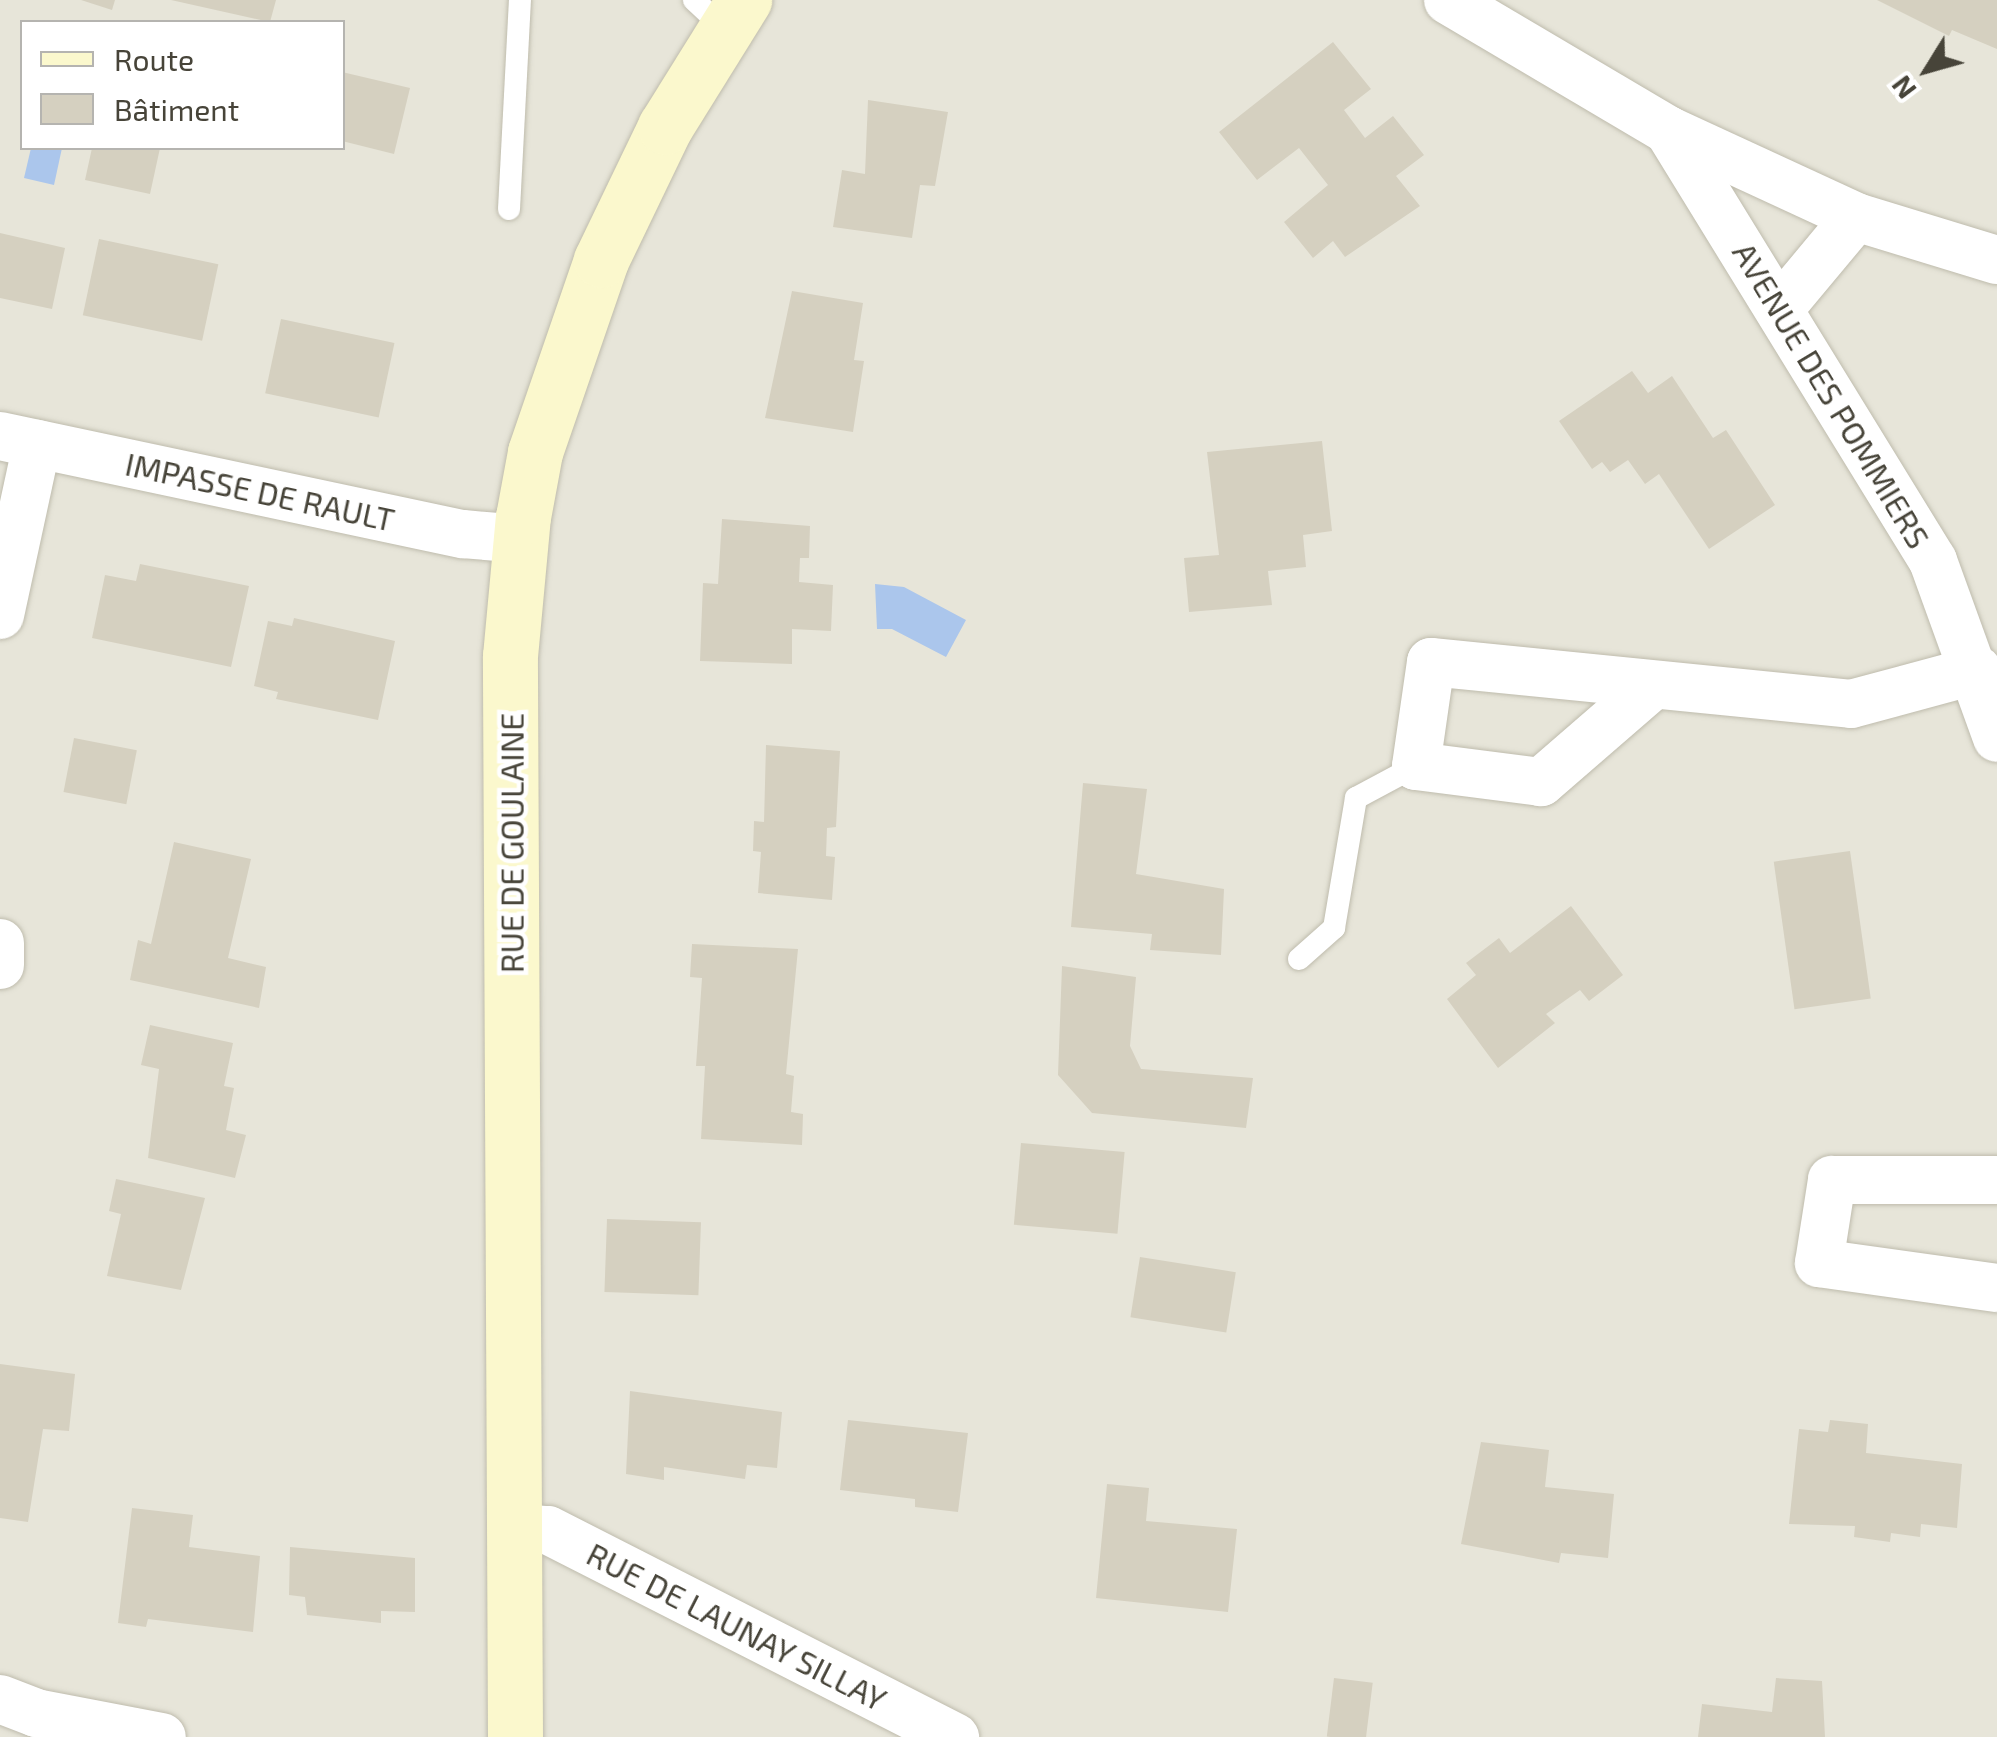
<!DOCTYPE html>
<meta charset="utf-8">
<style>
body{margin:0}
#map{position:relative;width:1997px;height:1737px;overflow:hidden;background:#f4f3ea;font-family:"Exo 2",sans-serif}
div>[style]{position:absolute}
.residential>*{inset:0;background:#e7e5d9}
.water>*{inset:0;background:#abc6ec}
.building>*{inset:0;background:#d5d0c0;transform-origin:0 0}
.roads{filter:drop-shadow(0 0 2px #bfbcad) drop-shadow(0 0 2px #bfbcad)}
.lane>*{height:22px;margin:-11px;padding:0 11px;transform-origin:11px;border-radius:11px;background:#fff}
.street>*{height:48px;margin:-24px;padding:0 24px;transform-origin:24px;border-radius:24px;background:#fff}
.secondary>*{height:55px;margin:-27.5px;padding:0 27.5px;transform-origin:27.5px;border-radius:27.5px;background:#fbf8cd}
span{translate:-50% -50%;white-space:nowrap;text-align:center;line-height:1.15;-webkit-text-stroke:9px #fff;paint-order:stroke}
.street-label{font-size:32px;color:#474439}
.legend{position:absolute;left:20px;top:20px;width:325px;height:130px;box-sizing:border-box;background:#fff;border:2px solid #b5b4b0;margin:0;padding:12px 18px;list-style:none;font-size:30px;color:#474439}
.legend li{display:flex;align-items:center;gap:20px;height:50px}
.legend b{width:50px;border:2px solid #b5b4b0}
.north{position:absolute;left:1877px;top:20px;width:100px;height:100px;-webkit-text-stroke:8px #fff;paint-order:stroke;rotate:233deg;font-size:28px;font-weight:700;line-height:40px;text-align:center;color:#474439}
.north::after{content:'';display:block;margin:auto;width:35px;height:45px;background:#474439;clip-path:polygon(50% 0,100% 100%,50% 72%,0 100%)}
</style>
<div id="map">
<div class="residential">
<i style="clip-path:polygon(evenodd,0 0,1997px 0,1997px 1737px,0 1737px,0 0,22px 22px,342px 22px,342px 148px,22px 148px,22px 22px)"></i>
</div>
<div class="water">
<i style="clip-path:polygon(31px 148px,62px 148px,54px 185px,24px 178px)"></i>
<i style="clip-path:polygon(875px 584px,904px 587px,966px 620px,946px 657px,892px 629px,877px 629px)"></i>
</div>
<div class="building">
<i style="clip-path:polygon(81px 0,115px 0,112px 10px)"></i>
<i style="clip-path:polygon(171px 0,276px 0,270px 22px)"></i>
<i style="clip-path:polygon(1877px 0,1997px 0,1997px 49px,1952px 30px,1949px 36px)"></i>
<i style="clip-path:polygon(1333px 42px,1371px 89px,1344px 110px,1365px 138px,1393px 116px,1424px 155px,1396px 176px,1420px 206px,1345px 257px,1333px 241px,1313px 258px,1284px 222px,1328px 185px,1299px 148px,1257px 180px,1219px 132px)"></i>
<i style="clip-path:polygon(342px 72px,410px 88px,394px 154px,342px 141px)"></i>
<i style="clip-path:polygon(868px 100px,948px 112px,935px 186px,920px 185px,912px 238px,833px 227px,842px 170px,865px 174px)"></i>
<i style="clip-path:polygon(92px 148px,160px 148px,150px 194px,85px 180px)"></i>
<i style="clip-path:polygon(0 233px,65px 248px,52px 309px,0 298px)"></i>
<i style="left:99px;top:239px;width:122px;height:78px;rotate:12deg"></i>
<i style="clip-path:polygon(792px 291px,863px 303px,854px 360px,864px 361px,853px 432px,765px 418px)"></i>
<i style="left:281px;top:319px;width:116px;height:76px;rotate:12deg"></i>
<i style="clip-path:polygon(1632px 371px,1648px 393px,1672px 376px,1713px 438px,1726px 430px,1775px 505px,1709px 549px,1659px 474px,1645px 484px,1628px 460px,1610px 472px,1602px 462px,1592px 469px,1559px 421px)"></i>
<i style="clip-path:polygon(1322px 441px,1332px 531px,1303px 535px,1306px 567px,1268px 571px,1272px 605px,1189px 612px,1184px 558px,1219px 555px,1207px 452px)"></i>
<i style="clip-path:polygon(722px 519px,810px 526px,809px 558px,800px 558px,799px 582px,833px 585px,831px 631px,792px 629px,792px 664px,700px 661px,703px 583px,718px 584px)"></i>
<i style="clip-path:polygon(140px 564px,249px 586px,231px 667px,92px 638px,105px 575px,136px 581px)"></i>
<i style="clip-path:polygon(294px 618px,395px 641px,378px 720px,276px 699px,278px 692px,254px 686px,268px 621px,292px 626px)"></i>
<i style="left:74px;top:738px;width:64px;height:55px;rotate:11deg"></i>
<i style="clip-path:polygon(766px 745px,840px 751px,836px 827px,827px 828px,826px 856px,835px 857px,832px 900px,758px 893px,761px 852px,753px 851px,754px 821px,764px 822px)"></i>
<i style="clip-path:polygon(1083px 783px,1147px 789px,1136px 874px,1224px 889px,1221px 955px,1150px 950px,1152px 934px,1071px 927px)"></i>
<i style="clip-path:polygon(174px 842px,251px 859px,228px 958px,266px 967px,259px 1008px,130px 980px,138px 940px,151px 944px)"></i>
<i style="left:1850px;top:851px;width:149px;height:77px;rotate:82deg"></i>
<i style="clip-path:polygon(1571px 906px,1623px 975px,1589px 1001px,1580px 990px,1546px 1014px,1555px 1023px,1498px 1068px,1447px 999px,1476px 975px,1466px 963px,1499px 938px,1510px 953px)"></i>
<i style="clip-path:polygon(692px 944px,798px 949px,786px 1074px,794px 1076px,791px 1112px,803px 1114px,802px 1145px,701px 1139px,705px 1066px,696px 1066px,702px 978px,690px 977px)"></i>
<i style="clip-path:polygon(1062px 966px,1136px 977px,1130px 1046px,1141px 1069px,1253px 1078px,1246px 1128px,1092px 1113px,1058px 1075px)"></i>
<i style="clip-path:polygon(150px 1025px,233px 1043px,224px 1086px,234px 1088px,226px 1130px,246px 1135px,235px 1178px,148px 1158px,159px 1069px,141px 1065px)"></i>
<i style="left:1021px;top:1143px;width:104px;height:82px;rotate:5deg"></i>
<i style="clip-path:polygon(116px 1179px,205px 1198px,181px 1290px,107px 1276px,121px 1214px,109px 1211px)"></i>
<i style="left:607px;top:1219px;width:94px;height:73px;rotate:2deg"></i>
<i style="left:1140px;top:1257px;width:97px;height:61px;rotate:9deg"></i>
<i style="clip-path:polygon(0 1364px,75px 1374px,69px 1431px,43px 1429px,28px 1522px,0 1518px)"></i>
<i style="clip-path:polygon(630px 1391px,782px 1412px,777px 1468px,747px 1465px,745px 1479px,664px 1467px,664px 1480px,626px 1474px)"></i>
<i style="clip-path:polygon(848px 1420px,968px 1433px,958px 1512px,915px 1507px,915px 1499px,840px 1490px)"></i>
<i style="clip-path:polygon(1830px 1420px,1868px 1424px,1866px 1453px,1962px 1464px,1957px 1528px,1921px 1524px,1920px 1537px,1891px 1533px,1890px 1542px,1854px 1537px,1855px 1526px,1789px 1524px,1799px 1429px,1828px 1432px)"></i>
<i style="clip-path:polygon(1481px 1442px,1549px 1450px,1545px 1487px,1614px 1494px,1608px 1558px,1561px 1553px,1559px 1563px,1461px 1544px)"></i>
<i style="clip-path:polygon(1107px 1484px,1149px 1488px,1146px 1521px,1237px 1529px,1228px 1612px,1096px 1598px)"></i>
<i style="clip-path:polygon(132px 1508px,193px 1515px,189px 1547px,260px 1556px,253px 1632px,148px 1619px,146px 1627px,118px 1623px)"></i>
<i style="clip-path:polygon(290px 1547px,415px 1558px,415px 1612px,381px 1611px,381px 1623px,307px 1615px,305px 1597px,289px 1595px)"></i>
<i style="left:1334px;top:1678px;width:39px;height:59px;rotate:7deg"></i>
<i style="clip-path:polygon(1776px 1678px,1822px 1681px,1825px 1737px,1698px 1737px,1702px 1704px,1772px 1712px)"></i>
</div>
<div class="roads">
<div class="lane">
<i style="left:694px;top:0;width:41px;rotate:43deg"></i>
<i style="left:509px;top:209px;width:209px;rotate:-87deg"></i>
<i style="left:1299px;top:959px;width:47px;rotate:-41.5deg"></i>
<i style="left:1334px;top:928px;width:132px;rotate:-80.4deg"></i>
<i style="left:1356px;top:798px;width:68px;rotate:-28.1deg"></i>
</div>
<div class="street">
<i style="left:1448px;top:0;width:256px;rotate:30.6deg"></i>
<i style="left:1668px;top:130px;width:207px;rotate:24.8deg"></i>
<i style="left:1856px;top:217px;width:147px;rotate:17deg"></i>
<i style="left:1668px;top:130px;width:506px;rotate:58.41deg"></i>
<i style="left:1933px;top:561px;width:188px;rotate:70.1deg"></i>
<i style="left:1781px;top:307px;width:117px;rotate:-50.2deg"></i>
<i style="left:0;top:436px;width:473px;rotate:12deg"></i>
<i style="left:463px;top:534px;width:58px;rotate:4.9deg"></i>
<i style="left:0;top:615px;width:175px;rotate:-77.8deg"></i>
<i style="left:1652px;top:686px;width:147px;rotate:139.1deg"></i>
<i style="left:1541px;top:782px;width:126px;rotate:-172.7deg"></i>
<i style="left:1416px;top:766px;width:105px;rotate:-81.8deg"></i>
<i style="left:1431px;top:662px;width:422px;rotate:5.7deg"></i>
<i style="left:1851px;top:704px;width:131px;rotate:-15.1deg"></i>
<i style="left:0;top:943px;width:22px;rotate:90deg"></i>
<i style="left:1997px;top:1180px;width:165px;rotate:180deg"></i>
<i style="left:1832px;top:1180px;width:84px;rotate:98.9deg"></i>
<i style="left:1819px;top:1263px;width:180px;rotate:8deg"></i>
<i style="left:517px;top:1528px;width:31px;rotate:4deg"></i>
<i style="left:548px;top:1530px;width:457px;rotate:27deg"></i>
<i style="left:0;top:1699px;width:39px;rotate:21deg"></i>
<i style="left:36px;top:1713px;width:128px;rotate:10.8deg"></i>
</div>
<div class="secondary">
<i style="left:515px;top:1737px;width:1081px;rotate:-90.27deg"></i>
<i style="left:510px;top:656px;width:140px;rotate:-84.7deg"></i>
<i style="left:523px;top:517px;width:66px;rotate:-79.5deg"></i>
<i style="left:535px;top:452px;width:203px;rotate:-71deg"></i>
<i style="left:601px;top:260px;width:148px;rotate:-64.3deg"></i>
<i style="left:665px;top:127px;width:150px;rotate:-58.1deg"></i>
</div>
</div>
<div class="street-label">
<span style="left:1832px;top:395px;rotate:59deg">AVENUE DES POMMIERS</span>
<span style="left:260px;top:491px;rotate:12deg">IMPASSE DE RAULT</span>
<span style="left:511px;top:843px;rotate:-90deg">RUE DE GOULAINE</span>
<span style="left:737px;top:1626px;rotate:27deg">RUE DE LAUNAY SILLAY</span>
</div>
<ul class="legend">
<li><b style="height:12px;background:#fbf8cd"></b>Route</li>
<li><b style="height:28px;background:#d5d0c0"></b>Bâtiment</li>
</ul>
<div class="north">N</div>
</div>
